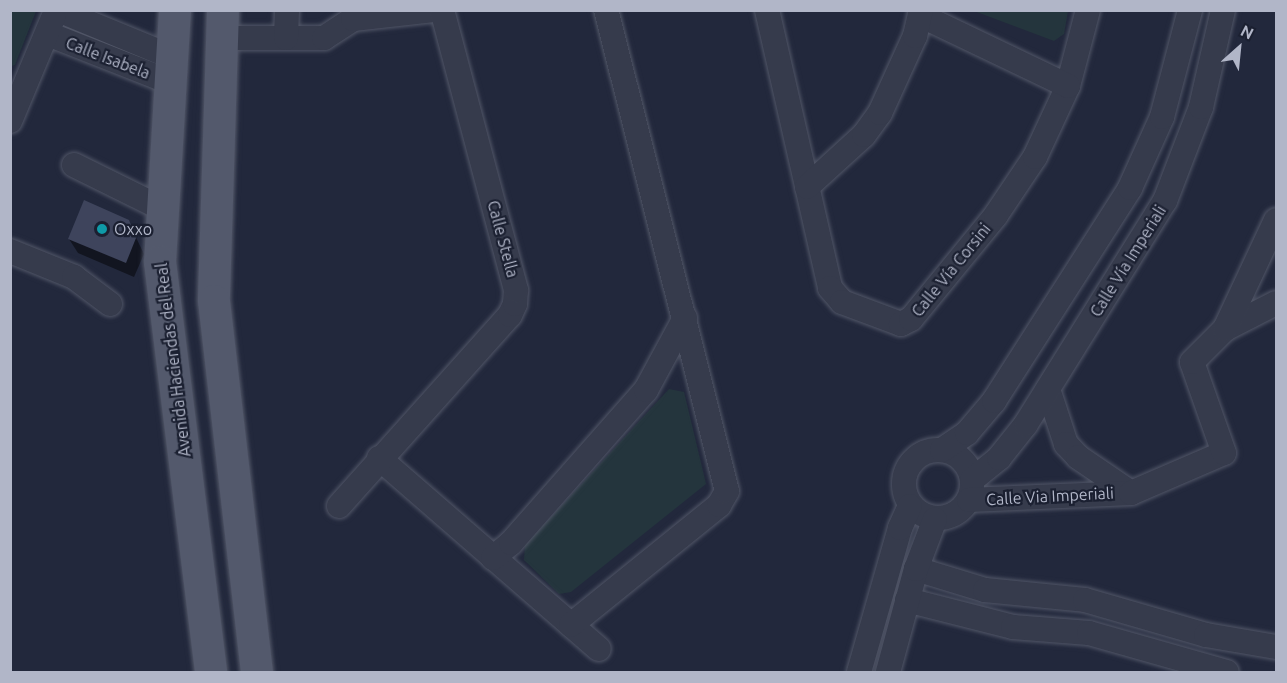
<!DOCTYPE html>
<meta charset="utf-8">
<style>
body{margin:0}
#map{position:relative;width:1287px;height:683px;overflow:hidden;background:#22283c;font-family:Ubuntu,sans-serif}
div>[style]{position:absolute}
.green>*{inset:0;background:#24353d}
.shadow>*{inset:0;background:#0007}
.building>*{inset:0;background:#3e445c}
.roads{filter:drop-shadow(0 0 2px #515667) drop-shadow(0 0 2px #515667)}
.minor>*{height:24px;margin:-12px;padding:0 12px;transform-origin:12px;border-radius:12px;background:#363b4c}
.minor>.ring{margin:-12px;padding:0;box-sizing:content-box;background:none;border:24px solid #363b4c;border-radius:50%}
.major>*{height:32px;margin:-16px;padding:0 16px;transform-origin:16px;border-radius:16px;background:#53596c}
.dots>*{width:16px;height:16px;translate:-50% -50%;box-sizing:border-box;border:3px solid #1b2031;border-radius:50%}
span{translate:-50% -50%;white-space:nowrap;text-align:center;line-height:1.15;-webkit-text-stroke:4.5px #1b2031;paint-order:stroke}
.street-label{font-size:16px;color:#b1b6c8}
.poi-label{font-size:16px;color:#b1b6c8}
.left{translate:0 -50%;text-align:left}
.frame{position:absolute;inset:0;border:12px solid #b1b6c8;pointer-events:none}
.north{position:absolute;left:1209px;top:18px;width:60px;height:60px;-webkit-text-stroke:4px #1b2031;paint-order:stroke;rotate:27deg;font-size:16px;font-weight:700;line-height:24px;text-align:center;color:#b1b6c8}
.north::after{content:'';display:block;margin:auto;width:21px;height:27px;background:#b1b6c8;clip-path:polygon(50% 0,100% 100%,50% 72%,0 100%)}
</style>
<div id="map">
<div class="green">
<i style="clip-path:polygon(11px 10px,36px 11px,15px 65px,11px 66px)"></i>
<i style="clip-path:polygon(974px 11px,1068px 10px,1068px 11px,1064px 34px,1054px 41px)"></i>
<i style="clip-path:polygon(669px 389px,684px 392px,706px 484px,571px 592px,559px 594px,524px 560px,525px 545px)"></i>
</div>
<div class="shadow">
<i style="clip-path:polygon(128px 221px,144px 254px,134px 277px,78px 253px,69px 239px)"></i>
</div>
<div class="building">
<i style="clip-path:polygon(84px 200px,129px 220px,136px 238px,126px 263px,68px 239px)"></i>
</div>
<div class="roads">
<div class="minor">
<i style="left:58px;top:10px;width:123px;rotate:22.4deg"></i>
<i style="left:767px;top:10px;width:285px;rotate:77.2deg"></i>
<i style="left:830px;top:288px;width:18px;rotate:49deg"></i>
<i style="left:842px;top:302px;width:63px;rotate:20.4deg"></i>
<i style="left:901px;top:324px;width:11px;rotate:-27deg"></i>
<i style="left:911px;top:319px;width:134px;rotate:-50.7deg"></i>
<i style="left:996px;top:215px;width:70px;rotate:-56.1deg"></i>
<i style="left:1035px;top:157px;width:78px;rotate:-65.1deg"></i>
<i style="left:1068px;top:86px;width:79px;rotate:-75.3deg"></i>
<i style="left:922px;top:16px;width:162px;rotate:25.6deg"></i>
<i style="left:48px;top:34px;width:131px;rotate:21.5deg"></i>
<i style="left:223px;top:38px;width:101px"></i>
<i style="left:324px;top:38px;width:35px;rotate:-33deg"></i>
<i style="left:353px;top:19px;width:81px;rotate:-6.3deg"></i>
<i style="left:286px;top:38px;width:28px;rotate:-88deg"></i>
<i style="left:10px;top:121px;width:112px;rotate:-67.3deg"></i>
<i style="left:74px;top:165px;width:97px;rotate:26.3deg"></i>
<i style="left:807px;top:187px;width:77px;rotate:-42.4deg"></i>
<i style="left:864px;top:135px;width:27px;rotate:-54deg"></i>
<i style="left:880px;top:113px;width:85px;rotate:-65.6deg"></i>
<i style="left:915px;top:36px;width:27px;rotate:-77deg"></i>
<i style="left:10px;top:251px;width:69px;rotate:22.1deg"></i>
<i style="left:74px;top:277px;width:45px;rotate:36.9deg"></i>
<i style="left:1225px;top:329px;width:57px;rotate:-27deg"></i>
<i style="left:1048px;top:389px;width:58px;rotate:71.9deg"></i>
<i style="left:1066px;top:444px;width:18px;rotate:47deg"></i>
<i style="left:1078px;top:457px;width:64px;rotate:34.2deg"></i>
<i class="ring" style="left:904px;top:450px;width:44px;height:44px"></i>
<i style="left:942px;top:450px;width:30px;rotate:-34deg"></i>
<i style="left:967px;top:433px;width:42px;rotate:-49.8deg"></i>
<i style="left:994px;top:401px;width:253px;rotate:-57.4deg"></i>
<i style="left:1130px;top:188px;width:78px;rotate:-65.7deg"></i>
<i style="left:1162px;top:117px;width:111px;rotate:-75.3deg"></i>
<i style="left:379px;top:458px;width:291px;rotate:41deg"></i>
<i style="left:972px;top:480px;width:35px;rotate:-39deg"></i>
<i style="left:999px;top:458px;width:43px;rotate:-51.5deg"></i>
<i style="left:1026px;top:424px;width:263px;rotate:-58.1deg"></i>
<i style="left:1165px;top:201px;width:101px;rotate:-69deg"></i>
<i style="left:1201px;top:107px;width:99px;rotate:-77.2deg"></i>
<i style="left:969px;top:500px;width:162px;rotate:-2.5deg"></i>
<i style="left:1131px;top:493px;width:101px;rotate:-23.3deg"></i>
<i style="left:1224px;top:453px;width:96px;rotate:-109.4deg"></i>
<i style="left:1192px;top:362px;width:47px;rotate:-45deg"></i>
<i style="left:1225px;top:329px;width:120px;rotate:-64.9deg"></i>
<i style="left:339px;top:506px;width:256px;rotate:-48.2deg"></i>
<i style="left:510px;top:315px;width:12px;rotate:-66deg"></i>
<i style="left:515px;top:304px;width:14px;rotate:-86deg"></i>
<i style="left:516px;top:290px;width:290px;rotate:-104.8deg"></i>
<i style="left:493px;top:558px;width:23px;rotate:-40deg"></i>
<i style="left:511px;top:543px;width:204px;rotate:-48.6deg"></i>
<i style="left:646px;top:390px;width:82px;rotate:-61.6deg"></i>
<i style="left:916px;top:569px;width:72px;rotate:16.9deg"></i>
<i style="left:985px;top:590px;width:100px;rotate:5.7deg"></i>
<i style="left:1085px;top:600px;width:126px;rotate:16.1deg"></i>
<i style="left:1206px;top:635px;width:71px;rotate:9.7deg"></i>
<i style="left:907px;top:600px;width:109px;rotate:14.3deg"></i>
<i style="left:1013px;top:627px;width:76px;rotate:4.5deg"></i>
<i style="left:1089px;top:633px;width:143px;rotate:15.8deg"></i>
<i style="left:571px;top:625px;width:191px;rotate:-39deg"></i>
<i style="left:719px;top:505px;width:16px;rotate:-60deg"></i>
<i style="left:727px;top:491px;width:496px;rotate:-104.1deg"></i>
<i style="left:859px;top:672px;width:150px;rotate:-74.1deg"></i>
<i style="left:900px;top:528px;width:24px;rotate:-66deg"></i>
<i style="left:888px;top:672px;width:107px;rotate:-74.8deg"></i>
<i style="left:916px;top:569px;width:53px;rotate:-69.2deg"></i>
</div>
<div class="major">
<i style="left:175px;top:10px;width:252px;rotate:93.4deg"></i>
<i style="left:160px;top:262px;width:413px;rotate:82.9deg"></i>
<i style="left:223px;top:10px;width:291px;rotate:91.8deg"></i>
<i style="left:214px;top:301px;width:373px;rotate:83.4deg"></i>
</div>
</div>
<div class="dots">
<i style="left:102px;top:229px;background:#0f9aa8"></i>
</div>
<div class="street-label">
<span style="left:108px;top:58px;rotate:21deg">Calle Isabela</span>
<span style="left:503px;top:239px;rotate:75deg">Calle Stella</span>
<span style="left:1128px;top:261px;rotate:-58deg">Calle Vía Imperiali</span>
<span style="left:951px;top:270px;rotate:-51deg">Calle Vía Corsini</span>
<span style="left:173px;top:360px;rotate:-97deg">Avenida Haciendas del Real</span>
<span style="left:1050px;top:496px;rotate:-3deg">Calle Via Imperiali</span>
</div>
<div class="poi-label">
<span class="left" style="left:114px;top:229px">Oxxo</span>
</div>
<div class="frame"></div>
<div class="north">N</div>
</div>
